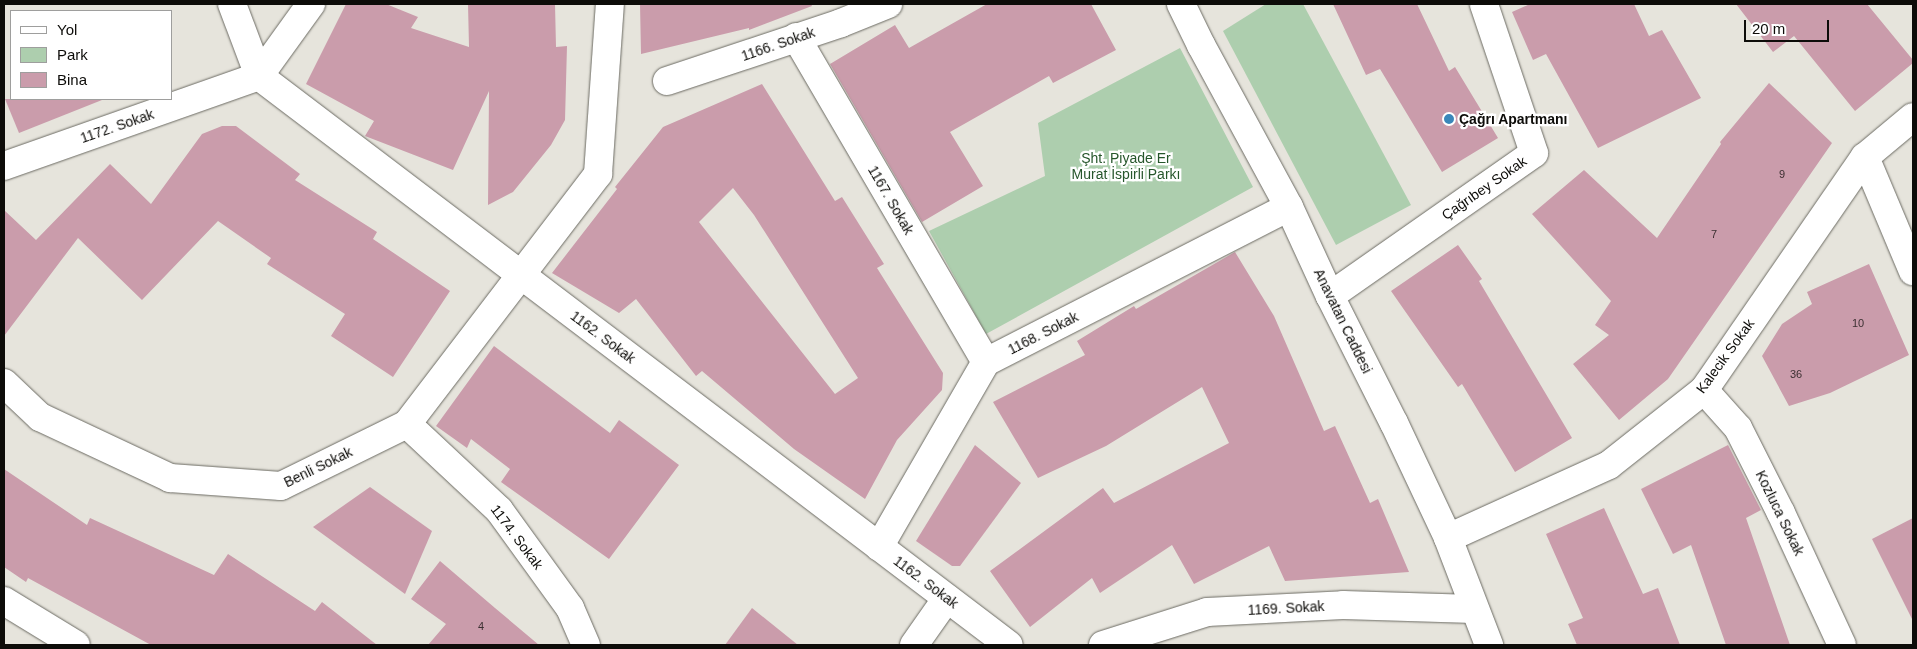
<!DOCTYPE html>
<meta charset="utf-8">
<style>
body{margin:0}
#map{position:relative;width:1917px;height:649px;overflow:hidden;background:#e6e4dc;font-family:Arial,sans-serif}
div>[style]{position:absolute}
.green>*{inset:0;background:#adceae}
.building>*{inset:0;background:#ca9cab}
.roads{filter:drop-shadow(0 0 1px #6c6b63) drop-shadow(0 0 1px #6c6b63)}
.street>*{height:28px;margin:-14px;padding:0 14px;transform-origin:14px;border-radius:14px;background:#fff}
.dots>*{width:14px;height:14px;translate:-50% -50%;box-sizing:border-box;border:2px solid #fff;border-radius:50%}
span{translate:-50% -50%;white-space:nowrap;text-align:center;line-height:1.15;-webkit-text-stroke:4.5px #fff;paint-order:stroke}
.number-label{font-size:11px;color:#3c3032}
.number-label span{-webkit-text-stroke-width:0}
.street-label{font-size:14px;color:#0d0c09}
.poi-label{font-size:14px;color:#0d0c09;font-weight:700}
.left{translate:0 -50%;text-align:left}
.park-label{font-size:14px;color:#26562b}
.frame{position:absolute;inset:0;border:5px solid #0d0c09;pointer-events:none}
.legend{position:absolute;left:10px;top:10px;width:162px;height:90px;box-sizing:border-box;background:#fff;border:1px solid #9e9e9d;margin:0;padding:6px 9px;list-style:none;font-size:15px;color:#0d0c09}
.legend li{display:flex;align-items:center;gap:10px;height:25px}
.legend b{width:25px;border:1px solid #9e9e9d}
.scale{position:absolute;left:1744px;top:20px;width:85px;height:22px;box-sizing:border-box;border:2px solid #0d0c09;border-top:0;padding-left:6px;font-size:15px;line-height:18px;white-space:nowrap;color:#0d0c09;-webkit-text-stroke:4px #fff;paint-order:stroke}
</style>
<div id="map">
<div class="green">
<i style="clip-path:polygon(1266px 4px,1303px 4px,1411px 205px,1336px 245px,1223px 31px)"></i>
<i style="clip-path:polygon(1180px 48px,1253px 187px,986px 334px,929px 231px,1045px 176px,1038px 123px)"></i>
</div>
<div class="building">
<i style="clip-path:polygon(346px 4px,386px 4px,418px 17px,411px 28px,469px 47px,468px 4px,555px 4px,556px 47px,567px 46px,565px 120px,551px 145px,513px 192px,488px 205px,489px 91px,453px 170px,365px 136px,374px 121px,306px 84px)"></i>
<i style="clip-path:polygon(640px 4px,811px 4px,812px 6px,749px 30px,749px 28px,641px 54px)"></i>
<i style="clip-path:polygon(987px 4px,1091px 4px,1116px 50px,1053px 83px,1049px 76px,950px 132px,983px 186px,922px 222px,830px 64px,895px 25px,909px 48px)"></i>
<i style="clip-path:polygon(1333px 4px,1417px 4px,1449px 71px,1455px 67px,1498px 138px,1442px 172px,1380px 69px,1366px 75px)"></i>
<i style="clip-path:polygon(1530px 4px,1634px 4px,1649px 36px,1662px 30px,1701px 98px,1598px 148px,1546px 54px,1533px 60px,1512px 12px)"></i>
<i style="clip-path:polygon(1736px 4px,1867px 4px,1913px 60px,1913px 63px,1855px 111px,1794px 36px,1773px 52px)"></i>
<i style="clip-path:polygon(1769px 83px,1832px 143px,1668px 379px,1619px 420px,1573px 364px,1609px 335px,1595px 325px,1611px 301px,1532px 214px,1584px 170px,1657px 238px,1721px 144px,1720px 142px)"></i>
<i style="clip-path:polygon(evenodd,762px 84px,835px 201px,842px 197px,884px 264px,877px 268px,943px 373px,942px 390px,897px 440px,865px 499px,794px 449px,702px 371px,696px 376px,636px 299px,619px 313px,552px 273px,617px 189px,615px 187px,663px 127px,762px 84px,733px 188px,754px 215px,858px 378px,835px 394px,699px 222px,733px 188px)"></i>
<i style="clip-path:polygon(5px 99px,101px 99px,102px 100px,19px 133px)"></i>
<i style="clip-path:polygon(222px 126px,236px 126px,300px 174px,295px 180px,377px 232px,373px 239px,450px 291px,393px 377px,331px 336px,345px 314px,267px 264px,271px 258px,218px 221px,142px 300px,78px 238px,4px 336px,4px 210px,36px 240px,110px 164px,151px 204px,202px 134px)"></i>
<i style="clip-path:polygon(1458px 245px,1482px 279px,1479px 281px,1572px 438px,1515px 472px,1462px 384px,1458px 387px,1391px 291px)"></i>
<i style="clip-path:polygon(1235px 252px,1274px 316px,1324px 431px,1335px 426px,1370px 503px,1378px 499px,1409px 572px,1285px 581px,1269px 546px,1194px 584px,1172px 545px,1100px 593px,1092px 578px,1030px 627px,990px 571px,1103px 488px,1114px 503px,1229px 443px,1202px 387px,1106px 446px,1038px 478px,993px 402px,1085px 355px,1077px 341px,1134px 306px,1136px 309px)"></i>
<i style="clip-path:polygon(1869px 264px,1909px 355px,1830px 393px,1789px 406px,1762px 356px,1782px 324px,1812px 304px,1807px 292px)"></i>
<i style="clip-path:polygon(494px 346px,610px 433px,619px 420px,679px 465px,609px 559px,501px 482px,510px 469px,471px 439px,467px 448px,436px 426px)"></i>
<i style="clip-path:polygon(975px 445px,1021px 483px,960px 566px,952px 566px,916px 541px)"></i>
<i style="clip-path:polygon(1728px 445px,1761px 510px,1746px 518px,1790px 645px,1726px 645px,1691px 545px,1673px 554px,1641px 489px)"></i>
<i style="clip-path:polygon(4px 469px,87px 525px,90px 518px,214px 575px,228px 554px,315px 611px,322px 602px,377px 645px,151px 645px,28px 578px,26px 582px,4px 567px)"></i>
<i style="clip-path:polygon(370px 487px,432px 531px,405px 594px,313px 527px)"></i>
<i style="clip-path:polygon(1604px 508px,1643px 594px,1658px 588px,1680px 645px,1577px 645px,1568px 624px,1583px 618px,1546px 534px)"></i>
<i style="clip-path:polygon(1913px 518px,1913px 621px,1872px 539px)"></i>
<i style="clip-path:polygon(440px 561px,495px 608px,539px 645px,428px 645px,446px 624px,411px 599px)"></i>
<i style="clip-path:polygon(752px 608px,798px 645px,725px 645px)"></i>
</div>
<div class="roads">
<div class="street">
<i style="left:232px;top:4px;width:77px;rotate:69.4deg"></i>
<i style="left:259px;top:76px;width:941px;rotate:37.19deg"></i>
<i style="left:1181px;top:4px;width:46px;rotate:64deg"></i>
<i style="left:1201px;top:45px;width:184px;rotate:61.5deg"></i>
<i style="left:1289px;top:207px;width:98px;rotate:65.3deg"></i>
<i style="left:1330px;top:296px;width:142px;rotate:63.3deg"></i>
<i style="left:1394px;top:423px;width:127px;rotate:64.8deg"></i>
<i style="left:1448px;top:538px;width:115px;rotate:69deg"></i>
<i style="left:796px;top:37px;width:376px;rotate:59.7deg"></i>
<i style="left:259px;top:76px;width:89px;rotate:-54.2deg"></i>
<i style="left:667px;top:81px;width:183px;rotate:-18.4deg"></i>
<i style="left:841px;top:23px;width:51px;rotate:-22deg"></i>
<i style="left:1865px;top:157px;width:124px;rotate:67.2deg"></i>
<i style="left:4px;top:166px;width:270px;rotate:-19.4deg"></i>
<i style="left:1330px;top:296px;width:249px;rotate:-35deg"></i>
<i style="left:1534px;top:153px;width:157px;rotate:-108.6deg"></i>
<i style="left:4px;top:383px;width:50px;rotate:43.4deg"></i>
<i style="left:40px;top:417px;width:144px;rotate:25.1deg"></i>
<i style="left:170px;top:478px;width:111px;rotate:4.1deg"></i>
<i style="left:281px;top:486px;width:140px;rotate:-26.2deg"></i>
<i style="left:407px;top:424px;width:315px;rotate:-52.6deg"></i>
<i style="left:598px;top:174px;width:170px;rotate:-86deg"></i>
<i style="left:1704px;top:390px;width:51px;rotate:48.2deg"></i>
<i style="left:1738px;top:428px;width:95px;rotate:63.2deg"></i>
<i style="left:1781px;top:513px;width:145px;rotate:65.2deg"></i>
<i style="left:407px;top:424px;width:126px;rotate:43.1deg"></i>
<i style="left:499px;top:510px;width:121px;rotate:54.1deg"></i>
<i style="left:570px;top:608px;width:40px;rotate:66.6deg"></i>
<i style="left:1448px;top:538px;width:177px;rotate:-24.4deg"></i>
<i style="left:1609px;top:465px;width:121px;rotate:-38.3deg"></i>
<i style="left:1704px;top:390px;width:283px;rotate:-55.4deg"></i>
<i style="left:1865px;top:157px;width:62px;rotate:-39.8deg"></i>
<i style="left:879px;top:547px;width:214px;rotate:-60deg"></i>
<i style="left:986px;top:362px;width:340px;rotate:-27.1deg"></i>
<i style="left:4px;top:601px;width:84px;rotate:31.4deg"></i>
<i style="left:914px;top:645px;width:57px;rotate:-54.9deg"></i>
<i style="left:1103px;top:645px;width:109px;rotate:-17.6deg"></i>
<i style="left:1207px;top:612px;width:136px;rotate:-2.9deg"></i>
<i style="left:1343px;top:605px;width:131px;rotate:1.7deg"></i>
</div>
</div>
<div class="dots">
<i style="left:1449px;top:119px;background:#3a87ba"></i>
</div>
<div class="number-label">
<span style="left:1782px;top:174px">9</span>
<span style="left:1714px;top:234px">7</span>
<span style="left:1858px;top:323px">10</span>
<span style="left:1796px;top:374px">36</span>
<span style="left:481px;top:626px">4</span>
</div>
<div class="street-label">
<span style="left:778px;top:44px;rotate:-19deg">1166. Sokak</span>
<span style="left:117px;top:126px;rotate:-19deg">1172. Sokak</span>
<span style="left:1484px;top:188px;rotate:-35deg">Çağrıbey Sokak</span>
<span style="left:891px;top:200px;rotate:60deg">1167. Sokak</span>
<span style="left:1343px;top:321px;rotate:64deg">Anavatan Caddesi</span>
<span style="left:1043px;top:333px;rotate:-27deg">1168. Sokak</span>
<span style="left:603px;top:337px;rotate:37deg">1162. Sokak</span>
<span style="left:1725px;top:356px;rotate:-54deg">Kalecik Sokak</span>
<span style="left:318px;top:467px;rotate:-26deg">Benli Sokak</span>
<span style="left:1780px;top:513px;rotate:64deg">Kozluca Sokak</span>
<span style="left:517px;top:537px;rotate:53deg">1174. Sokak</span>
<span style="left:926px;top:582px;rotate:37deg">1162. Sokak</span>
<span style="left:1286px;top:608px;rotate:-3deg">1169. Sokak</span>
</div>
<div class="poi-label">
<span class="left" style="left:1459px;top:119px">Çağrı Apartmanı</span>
</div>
<div class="park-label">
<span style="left:1126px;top:166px">Şht. Piyade Er<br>Murat İspirli Parkı</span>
</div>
<div class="frame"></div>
<ul class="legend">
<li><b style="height:6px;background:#fff"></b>Yol</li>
<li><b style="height:14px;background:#adceae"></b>Park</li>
<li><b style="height:14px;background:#ca9cab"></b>Bina</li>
</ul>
<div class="scale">20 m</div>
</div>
